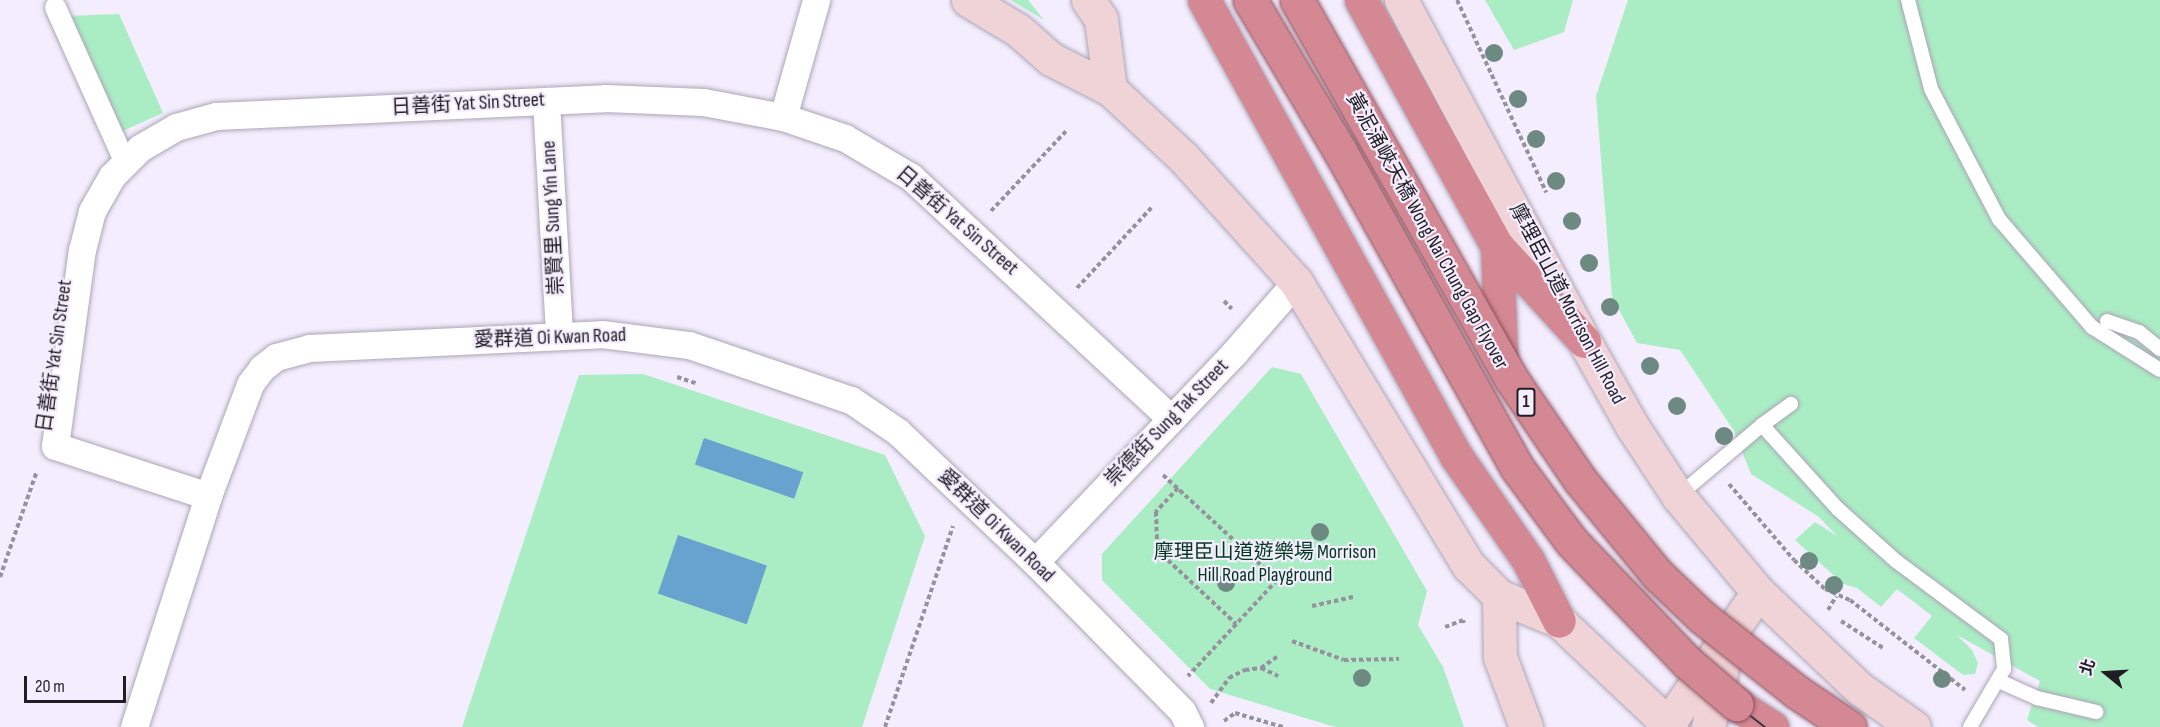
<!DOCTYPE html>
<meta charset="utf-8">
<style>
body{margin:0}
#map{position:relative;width:2160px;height:727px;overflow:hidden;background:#f3edfd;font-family:"Sofia Sans Condensed","Noto Sans TC",sans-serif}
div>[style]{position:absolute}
.green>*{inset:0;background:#aaedc4}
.water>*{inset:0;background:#68a2cf;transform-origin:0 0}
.path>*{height:4px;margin-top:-2px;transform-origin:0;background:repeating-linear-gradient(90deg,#96929d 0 4.5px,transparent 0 7.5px)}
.roads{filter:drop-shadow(0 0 2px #aca6b6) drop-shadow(0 0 2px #aca6b6)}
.service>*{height:14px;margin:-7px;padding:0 7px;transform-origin:7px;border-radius:7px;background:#fff}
.pedestrian>*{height:21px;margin:-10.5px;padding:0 10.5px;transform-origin:10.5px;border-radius:10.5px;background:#fff}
.minor>*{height:27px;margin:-13.5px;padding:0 13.5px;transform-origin:13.5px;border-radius:13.5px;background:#fff}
.secondary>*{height:33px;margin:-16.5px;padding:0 16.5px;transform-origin:16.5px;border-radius:16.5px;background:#efd3d7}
.trunk>*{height:33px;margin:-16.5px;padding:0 16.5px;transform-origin:16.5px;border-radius:16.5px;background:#d48894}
.tram>*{height:1.5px;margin:-0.75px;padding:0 0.75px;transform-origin:0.75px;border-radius:0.75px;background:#38363d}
.bridges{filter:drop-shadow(0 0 2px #8e505b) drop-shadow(0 0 2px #8e505b)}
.trunk-bridge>*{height:33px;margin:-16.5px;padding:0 16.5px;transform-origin:16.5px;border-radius:16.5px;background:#d48894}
.trees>*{width:18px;height:18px;margin:-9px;border-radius:50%;background:#6d8982}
span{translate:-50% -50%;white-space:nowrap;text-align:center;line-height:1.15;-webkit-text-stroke:4.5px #f3edfd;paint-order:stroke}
.shield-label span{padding:2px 4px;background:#f3edfd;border:2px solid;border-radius:4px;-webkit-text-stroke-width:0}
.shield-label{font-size:18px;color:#201e24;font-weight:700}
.street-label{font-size:20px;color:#201e24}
.park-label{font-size:20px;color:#00371e}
.north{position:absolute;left:2076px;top:643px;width:60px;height:60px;-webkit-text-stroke:4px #f3edfd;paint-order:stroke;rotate:288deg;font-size:16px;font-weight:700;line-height:24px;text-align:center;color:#201e24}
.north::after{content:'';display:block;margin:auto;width:21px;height:27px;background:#201e24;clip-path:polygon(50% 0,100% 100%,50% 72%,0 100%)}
.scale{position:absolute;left:24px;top:676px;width:102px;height:27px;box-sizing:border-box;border:3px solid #201e24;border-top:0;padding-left:8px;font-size:18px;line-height:21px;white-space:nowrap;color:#201e24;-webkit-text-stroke:4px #f3edfd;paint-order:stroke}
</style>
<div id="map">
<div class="green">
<i style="clip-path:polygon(1011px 0,1028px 0,1044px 20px,1019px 5px)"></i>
<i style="clip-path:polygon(1485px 0,1573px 0,1564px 32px,1514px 50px)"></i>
<i style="clip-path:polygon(1628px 0,2160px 0,2160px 727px,2038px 727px,2027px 720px,2040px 681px,1957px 635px,1972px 650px,1978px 663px,1975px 674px,1963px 675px,1914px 638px,1932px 616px,1897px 589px,1881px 607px,1857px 588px,1843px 584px,1795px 540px,1815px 522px,1837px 536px,1819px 517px,1751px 474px,1734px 431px,1680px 350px,1637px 343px,1612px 297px,1596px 96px)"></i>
<i style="clip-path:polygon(119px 14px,163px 113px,118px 133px,66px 16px)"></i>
<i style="clip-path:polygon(1272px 367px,1301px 374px,1427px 591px,1418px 625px,1443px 667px,1464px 727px,1335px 727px,1210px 689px,1102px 580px,1102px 554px)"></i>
<i style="clip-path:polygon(643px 374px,885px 455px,925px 536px,862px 727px,462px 727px,579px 375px)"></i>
</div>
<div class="water">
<i style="left:704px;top:438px;width:105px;height:28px;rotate:19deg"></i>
<i style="left:678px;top:535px;width:94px;height:62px;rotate:19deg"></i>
</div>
<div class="path">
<i style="left:1457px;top:0;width:212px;rotate:65.1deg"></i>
<i style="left:991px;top:211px;width:112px;rotate:-46.8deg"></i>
<i style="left:1077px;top:288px;width:110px;rotate:-47.2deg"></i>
<i style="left:1224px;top:301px;width:11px;rotate:45deg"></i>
<i style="left:677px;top:377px;width:22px;rotate:18deg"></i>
<i style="left:1163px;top:475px;width:155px;rotate:42.6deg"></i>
<i style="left:1277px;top:580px;width:131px;rotate:132.8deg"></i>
<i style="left:1729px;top:484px;width:100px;rotate:49.5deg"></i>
<i style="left:1794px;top:560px;width:42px;rotate:43.1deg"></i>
<i style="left:1825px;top:589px;width:27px;rotate:24deg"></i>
<i style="left:1850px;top:600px;width:146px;rotate:38deg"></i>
<i style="left:1178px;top:488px;width:33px;rotate:133deg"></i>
<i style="left:1156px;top:512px;width:38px;rotate:88deg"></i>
<i style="left:1157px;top:550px;width:108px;rotate:43.1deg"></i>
<i style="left:0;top:577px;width:112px;rotate:-70.8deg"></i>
<i style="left:1312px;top:606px;width:42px;rotate:-12.4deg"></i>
<i style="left:1828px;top:610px;width:16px;rotate:-60deg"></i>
<i style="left:1841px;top:621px;width:50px;rotate:32.7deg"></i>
<i style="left:1445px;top:627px;width:19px;rotate:-21deg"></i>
<i style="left:1463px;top:620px;width:3px;rotate:72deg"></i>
<i style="left:1292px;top:641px;width:55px;rotate:20.1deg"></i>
<i style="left:1344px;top:660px;width:55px;rotate:-1deg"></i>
<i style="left:1261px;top:668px;width:21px;rotate:-35deg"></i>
<i style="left:1211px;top:703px;width:31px;rotate:-54deg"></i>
<i style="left:1229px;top:678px;width:18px;rotate:-27deg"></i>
<i style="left:1245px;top:670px;width:16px;rotate:-7deg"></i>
<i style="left:1261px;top:668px;width:19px;rotate:25deg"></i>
<i style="left:1224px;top:721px;width:14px;rotate:-36deg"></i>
<i style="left:1235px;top:713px;width:50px;rotate:16.3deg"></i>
<i style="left:885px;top:727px;width:212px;rotate:-71.3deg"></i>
</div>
<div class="roads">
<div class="service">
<i style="left:1908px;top:0;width:92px;rotate:75.5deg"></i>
<i style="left:1931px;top:89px;width:147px;rotate:62.4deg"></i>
<i style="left:1999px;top:219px;width:143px;rotate:49.3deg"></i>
<i style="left:2092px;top:327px;width:80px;rotate:32.3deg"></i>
<i style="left:2107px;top:321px;width:34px;rotate:19deg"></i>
<i style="left:2139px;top:332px;width:27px;rotate:39deg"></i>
<i style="left:1762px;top:425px;width:36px;rotate:-36deg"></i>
<i style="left:1678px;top:496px;width:110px;rotate:-40.2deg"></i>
<i style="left:1762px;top:425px;width:113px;rotate:47.9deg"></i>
<i style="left:1838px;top:509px;width:78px;rotate:41.9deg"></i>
<i style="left:1896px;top:561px;width:131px;rotate:36.6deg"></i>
<i style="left:2001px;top:639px;width:30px;rotate:84deg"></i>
<i style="left:2004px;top:669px;width:67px;rotate:120.4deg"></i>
<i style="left:1999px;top:681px;width:42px;rotate:24.1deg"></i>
<i style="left:2037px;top:698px;width:61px;rotate:13.3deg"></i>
</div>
<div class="pedestrian">
<i style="left:55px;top:7px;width:171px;rotate:65.8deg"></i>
</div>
<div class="minor">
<i style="left:546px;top:101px;width:235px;rotate:86.8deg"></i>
<i style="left:783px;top:117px;width:122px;rotate:-74.2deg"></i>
<i style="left:208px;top:496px;width:161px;rotate:-161.9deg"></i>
<i style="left:55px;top:446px;width:198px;rotate:-82.2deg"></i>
<i style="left:82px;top:250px;width:40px;rotate:-75.6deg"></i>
<i style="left:92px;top:211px;width:40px;rotate:-60.3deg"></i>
<i style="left:112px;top:176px;width:40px;rotate:-45deg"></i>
<i style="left:140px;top:148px;width:42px;rotate:-30.3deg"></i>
<i style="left:176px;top:127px;width:41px;rotate:-15.4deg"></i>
<i style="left:216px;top:116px;width:389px;rotate:-2.6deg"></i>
<i style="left:605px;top:98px;width:98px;rotate:2.3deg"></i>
<i style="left:703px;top:102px;width:81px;rotate:10.6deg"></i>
<i style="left:783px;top:117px;width:65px;rotate:18.7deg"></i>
<i style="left:845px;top:138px;width:77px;rotate:30.6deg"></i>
<i style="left:911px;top:177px;width:355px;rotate:42.9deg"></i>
<i style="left:1035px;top:562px;width:289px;rotate:-46.4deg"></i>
<i style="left:1234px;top:353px;width:94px;rotate:-48.9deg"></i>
<i style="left:134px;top:727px;width:243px;rotate:-72.2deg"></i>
<i style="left:208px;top:496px;width:120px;rotate:-69.4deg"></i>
<i style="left:250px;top:384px;width:20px;rotate:-53deg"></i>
<i style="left:262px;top:368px;width:18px;rotate:-38deg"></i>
<i style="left:276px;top:357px;width:34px;rotate:-15deg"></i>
<i style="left:309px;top:348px;width:293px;rotate:-2.7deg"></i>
<i style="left:602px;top:334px;width:88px;rotate:7.2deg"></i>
<i style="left:689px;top:345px;width:171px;rotate:18.8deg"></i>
<i style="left:851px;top:400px;width:57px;rotate:34.2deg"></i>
<i style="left:898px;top:432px;width:189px;rotate:43.5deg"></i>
<i style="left:1035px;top:562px;width:209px;rotate:45.4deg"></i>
<i style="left:1182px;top:711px;width:18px;rotate:63deg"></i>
</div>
<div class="secondary">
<i style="left:968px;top:0;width:58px;rotate:31deg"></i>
<i style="left:1018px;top:30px;width:44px;rotate:41.3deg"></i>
<i style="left:1051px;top:59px;width:66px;rotate:27deg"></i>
<i style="left:1110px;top:89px;width:100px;rotate:43deg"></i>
<i style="left:1183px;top:157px;width:169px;rotate:47.9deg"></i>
<i style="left:1296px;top:282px;width:333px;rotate:58.7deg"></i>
<i style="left:1469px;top:566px;width:42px;rotate:45deg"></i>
<i style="left:1499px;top:596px;width:65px;rotate:22.6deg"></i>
<i style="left:1559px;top:621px;width:154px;rotate:43.4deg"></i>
<i style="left:1088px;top:0;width:23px;rotate:56deg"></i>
<i style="left:1101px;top:19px;width:71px;rotate:82.7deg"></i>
<i style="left:1401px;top:0;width:387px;rotate:61.8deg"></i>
<i style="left:1584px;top:341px;width:98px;rotate:60.5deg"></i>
<i style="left:1632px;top:426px;width:84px;rotate:56.7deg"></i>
<i style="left:1678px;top:496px;width:125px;rotate:50.2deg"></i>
<i style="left:1758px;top:592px;width:141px;rotate:43.6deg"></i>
<i style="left:1860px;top:689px;width:66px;rotate:35.1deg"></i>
<i style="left:1499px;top:596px;width:61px;rotate:89.1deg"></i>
<i style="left:1500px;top:657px;width:75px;rotate:69.6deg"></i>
<i style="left:1666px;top:727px;width:163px;rotate:-55.7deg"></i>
<i style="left:1708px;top:727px;width:66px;rotate:-76.8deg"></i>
</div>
<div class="trunk">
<i style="left:1204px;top:0;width:521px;rotate:61.07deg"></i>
<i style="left:1456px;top:456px;width:126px;rotate:55.3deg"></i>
<i style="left:1528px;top:560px;width:68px;rotate:63.1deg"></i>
<i style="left:1361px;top:0;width:281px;rotate:61.1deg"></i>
<i style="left:1497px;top:246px;width:129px;rotate:47.5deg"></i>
<i style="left:1497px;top:246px;width:107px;rotate:87.9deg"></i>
<i style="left:1736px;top:704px;width:43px;rotate:32.6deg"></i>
</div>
</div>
<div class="tram">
<i style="left:1242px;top:0;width:423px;rotate:60.2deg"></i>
<i style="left:1452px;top:367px;width:140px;rotate:58.1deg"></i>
<i style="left:1526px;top:486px;width:76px;rotate:53deg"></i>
<i style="left:1572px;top:547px;width:74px;rotate:48.8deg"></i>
<i style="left:1621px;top:603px;width:109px;rotate:42.8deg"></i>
<i style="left:1701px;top:677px;width:81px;rotate:38deg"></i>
</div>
<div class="bridges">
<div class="trunk-bridge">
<i style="left:1250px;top:0;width:176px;rotate:59.2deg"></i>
<i style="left:1340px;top:151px;width:364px;rotate:60.8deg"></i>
<i style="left:1518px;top:469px;width:89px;rotate:53.6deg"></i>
<i style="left:1571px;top:541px;width:168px;rotate:46.2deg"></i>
<i style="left:1687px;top:662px;width:65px;rotate:40.6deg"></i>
<i style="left:1297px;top:0;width:433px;rotate:60.5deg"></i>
<i style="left:1510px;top:377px;width:125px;rotate:55.8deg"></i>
<i style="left:1580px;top:480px;width:122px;rotate:50.7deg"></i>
<i style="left:1657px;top:574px;width:62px;rotate:43.7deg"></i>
<i style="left:1702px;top:617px;width:121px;rotate:38.3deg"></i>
<i style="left:1797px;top:692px;width:63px;rotate:33.9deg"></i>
</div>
</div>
<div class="trees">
<i style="left:1494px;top:53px"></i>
<i style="left:1518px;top:99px"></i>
<i style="left:1536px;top:139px"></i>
<i style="left:1556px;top:181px"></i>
<i style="left:1572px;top:221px"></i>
<i style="left:1589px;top:263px"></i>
<i style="left:1610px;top:307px"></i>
<i style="left:1650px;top:366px"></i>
<i style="left:1677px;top:406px"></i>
<i style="left:1724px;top:436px"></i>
<i style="left:1320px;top:532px"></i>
<i style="left:1809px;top:561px"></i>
<i style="left:1226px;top:583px"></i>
<i style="left:1834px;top:585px"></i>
<i style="left:1362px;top:678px"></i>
<i style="left:1942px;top:679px"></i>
</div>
<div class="shield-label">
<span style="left:1526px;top:402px">1</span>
</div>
<div class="street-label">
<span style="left:468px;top:104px;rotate:-3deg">日善街 Yat Sin Street</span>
<span style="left:553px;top:218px;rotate:-93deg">崇賢里 Sung Yin Lane</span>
<span style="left:957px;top:221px;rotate:41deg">日善街 Yat Sin Street</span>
<span style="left:1427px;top:231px;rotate:61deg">黃泥涌峽天橋 Wong Nai Chung Gap Flyover</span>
<span style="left:1567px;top:304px;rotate:62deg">摩理臣山道 Morrison Hill Road</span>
<span style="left:550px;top:338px;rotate:-2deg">愛群道 Oi Kwan Road</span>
<span style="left:55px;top:356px;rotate:-82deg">日善街 Yat Sin Street</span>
<span style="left:1167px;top:423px;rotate:-46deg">崇德街 Sung Tak Street</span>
<span style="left:996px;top:526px;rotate:44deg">愛群道 Oi Kwan Road</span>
</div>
<div class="park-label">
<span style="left:1265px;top:564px">摩理臣山道遊樂場 Morrison<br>Hill Road Playground</span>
</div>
<div class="north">北</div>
<div class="scale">20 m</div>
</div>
